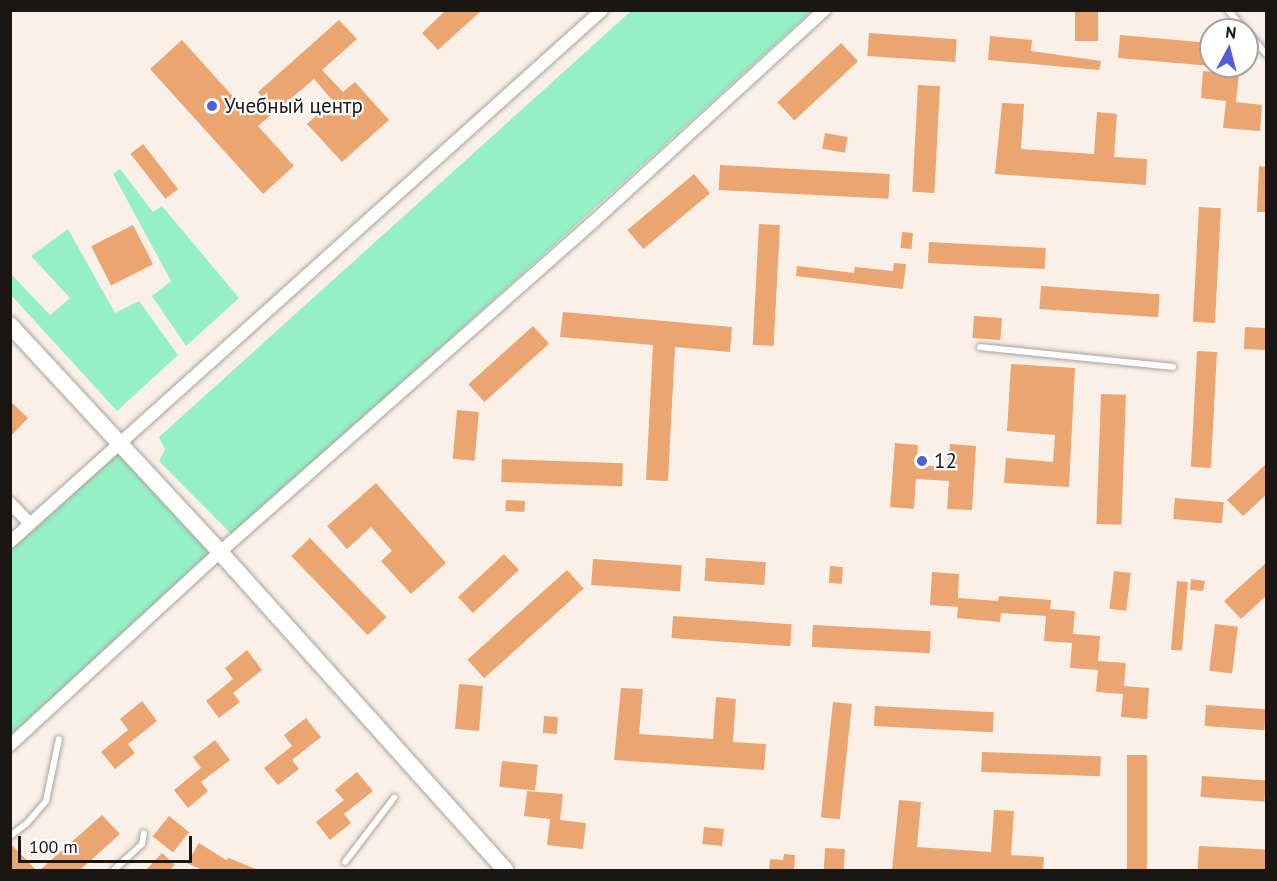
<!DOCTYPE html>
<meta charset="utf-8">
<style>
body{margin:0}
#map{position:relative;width:1277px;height:881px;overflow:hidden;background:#faf0e8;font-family:"PT Sans",sans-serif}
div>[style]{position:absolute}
.green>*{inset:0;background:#96f0c7}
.building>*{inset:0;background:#eba571;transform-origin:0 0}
.roads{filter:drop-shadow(0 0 2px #aaa299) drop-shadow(0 0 2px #aaa299)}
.lane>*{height:6px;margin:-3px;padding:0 3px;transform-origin:3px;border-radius:3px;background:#fff}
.street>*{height:12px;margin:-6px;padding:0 6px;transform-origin:6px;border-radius:6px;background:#fff}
.secondary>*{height:16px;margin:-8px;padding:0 8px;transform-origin:8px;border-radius:8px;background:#fff}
.dots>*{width:16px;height:16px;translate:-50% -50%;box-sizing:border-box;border:3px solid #fff;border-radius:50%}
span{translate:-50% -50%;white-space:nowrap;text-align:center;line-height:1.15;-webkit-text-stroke:4.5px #fff;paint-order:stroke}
.poi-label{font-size:21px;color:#191613}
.left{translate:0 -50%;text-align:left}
.frame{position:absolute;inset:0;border:12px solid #191613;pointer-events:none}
.north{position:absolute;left:1199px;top:18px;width:60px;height:60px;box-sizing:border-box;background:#fff;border:2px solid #a3a2a1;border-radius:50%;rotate:7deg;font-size:16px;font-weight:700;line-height:24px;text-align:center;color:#191613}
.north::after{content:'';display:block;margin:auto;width:21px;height:27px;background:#535ed5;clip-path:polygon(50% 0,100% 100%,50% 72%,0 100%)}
.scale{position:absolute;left:18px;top:836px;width:174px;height:27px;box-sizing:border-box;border:3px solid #191613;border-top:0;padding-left:8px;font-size:18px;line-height:21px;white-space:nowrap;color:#191613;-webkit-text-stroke:4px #fff;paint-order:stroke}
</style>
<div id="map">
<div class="green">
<i style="clip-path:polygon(631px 11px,812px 11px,233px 536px,159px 461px,165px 449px,159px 437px)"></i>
<i style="clip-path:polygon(120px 169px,153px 212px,162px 206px,239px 298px,186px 346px,152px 296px,171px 281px,113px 174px)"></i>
<i style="clip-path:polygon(68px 229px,115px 313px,139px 301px,178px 355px,117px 411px,11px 295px,11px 274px,50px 315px,70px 298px,31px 256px)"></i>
<i style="clip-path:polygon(120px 445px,220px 552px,11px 745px,11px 542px)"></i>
</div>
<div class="building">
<i style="clip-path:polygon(446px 10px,482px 10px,438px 50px,422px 33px)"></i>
<i style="left:1075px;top:10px;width:23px;height:31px"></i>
<i style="clip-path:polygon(339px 20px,357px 39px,322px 70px,343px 92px,355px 82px,389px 120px,342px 162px,307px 124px,333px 101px,314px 79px,258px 126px,294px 166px,263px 194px,150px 69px,182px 40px,246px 111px,261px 96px,258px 92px)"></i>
<i style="left:869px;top:33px;width:88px;height:23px;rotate:4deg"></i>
<i style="left:1120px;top:35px;width:88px;height:23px;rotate:5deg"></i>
<i style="clip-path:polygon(990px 36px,1032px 40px,1031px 51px,1101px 61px,1099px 70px,988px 60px)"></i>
<i style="left:841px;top:43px;width:25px;height:87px;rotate:47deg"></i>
<i style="clip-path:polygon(1203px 71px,1239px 74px,1236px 102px,1262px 105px,1260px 131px,1223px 128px,1226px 101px,1201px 98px)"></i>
<i style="left:918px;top:85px;width:22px;height:107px;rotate:3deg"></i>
<i style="clip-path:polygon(1002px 103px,1024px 104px,1021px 149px,1094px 154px,1097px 112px,1117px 114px,1114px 157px,1147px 159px,1146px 185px,995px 174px)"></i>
<i style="left:825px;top:133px;width:23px;height:16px;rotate:10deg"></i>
<i style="left:143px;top:144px;width:57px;height:16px;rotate:52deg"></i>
<i style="left:720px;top:165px;width:170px;height:25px;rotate:3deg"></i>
<i style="clip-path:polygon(1259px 166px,1266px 167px,1266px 212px,1257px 212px)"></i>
<i style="left:694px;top:174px;width:25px;height:87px;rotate:50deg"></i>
<i style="left:1199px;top:207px;width:22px;height:115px;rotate:3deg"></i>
<i style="left:759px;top:224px;width:21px;height:121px;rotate:3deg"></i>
<i style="left:133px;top:225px;width:44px;height:47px;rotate:63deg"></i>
<i style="left:902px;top:232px;width:11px;height:16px;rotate:5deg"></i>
<i style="left:929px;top:242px;width:117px;height:21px;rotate:3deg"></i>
<i style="clip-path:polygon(894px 263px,906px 264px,903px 289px,796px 276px,797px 266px,854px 273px,855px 267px,893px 271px)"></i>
<i style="left:1041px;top:286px;width:119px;height:23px;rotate:4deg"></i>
<i style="clip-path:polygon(563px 312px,732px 327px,730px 352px,675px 347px,668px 481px,646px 480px,653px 345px,560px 337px)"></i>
<i style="left:974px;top:316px;width:28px;height:22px;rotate:4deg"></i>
<i style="left:533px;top:326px;width:24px;height:87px;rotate:48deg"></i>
<i style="left:1245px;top:327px;width:21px;height:22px;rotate:3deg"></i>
<i style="left:1197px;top:351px;width:20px;height:116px;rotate:3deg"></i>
<i style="clip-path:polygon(1011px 364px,1075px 368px,1069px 487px,1004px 483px,1006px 458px,1053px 462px,1055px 435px,1007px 431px)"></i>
<i style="left:1101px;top:394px;width:25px;height:130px;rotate:2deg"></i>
<i style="clip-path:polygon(10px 401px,28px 418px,10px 437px)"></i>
<i style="left:457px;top:410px;width:22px;height:49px;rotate:5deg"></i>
<i style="clip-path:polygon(895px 443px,918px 445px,916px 465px,948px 467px,950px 444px,976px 446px,972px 510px,947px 509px,949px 481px,916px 479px,914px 509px,890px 507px)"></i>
<i style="left:502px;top:459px;width:121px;height:23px;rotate:2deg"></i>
<i style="clip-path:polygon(1266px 464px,1266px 495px,1243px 516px,1227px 500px)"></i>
<i style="clip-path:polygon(376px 483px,446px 563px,411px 594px,381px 561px,392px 551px,371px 527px,347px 549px,327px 526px)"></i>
<i style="left:1175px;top:498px;width:49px;height:21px;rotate:5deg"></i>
<i style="left:506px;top:500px;width:19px;height:11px;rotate:3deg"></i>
<i style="left:310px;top:538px;width:110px;height:26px;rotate:46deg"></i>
<i style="left:504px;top:554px;width:22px;height:63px;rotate:47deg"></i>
<i style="left:706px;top:558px;width:60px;height:23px;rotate:4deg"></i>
<i style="left:593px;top:559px;width:89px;height:26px;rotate:4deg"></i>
<i style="clip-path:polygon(1266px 563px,1266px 596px,1241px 619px,1224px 601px)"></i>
<i style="left:830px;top:566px;width:13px;height:17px;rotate:4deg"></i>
<i style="left:567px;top:570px;width:25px;height:134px;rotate:48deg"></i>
<i style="left:1114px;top:571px;width:17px;height:38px;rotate:7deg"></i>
<i style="clip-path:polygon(932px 572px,959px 574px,958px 598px,998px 601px,999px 596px,1051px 600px,1050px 609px,1075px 611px,1073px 634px,1100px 636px,1098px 661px,1126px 663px,1124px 686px,1149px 688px,1147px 719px,1121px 717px,1123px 694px,1096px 692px,1098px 670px,1070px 668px,1072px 643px,1044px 641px,1046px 616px,1001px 613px,1000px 622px,957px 618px,958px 607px,930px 605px)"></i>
<i style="clip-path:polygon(1191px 579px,1205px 581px,1203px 591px,1190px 590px)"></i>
<i style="left:1177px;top:581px;width:11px;height:69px;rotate:5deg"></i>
<i style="left:673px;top:616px;width:119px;height:22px;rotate:4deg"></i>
<i style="left:1215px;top:624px;width:23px;height:47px;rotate:7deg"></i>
<i style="left:813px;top:625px;width:118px;height:22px;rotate:3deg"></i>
<i style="clip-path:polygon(247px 650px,262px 670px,233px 693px,240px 702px,219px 718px,206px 701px,233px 679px,225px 668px)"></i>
<i style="left:459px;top:684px;width:24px;height:45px;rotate:5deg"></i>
<i style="clip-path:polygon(621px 688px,643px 689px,639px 734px,713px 739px,716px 697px,736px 699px,733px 742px,766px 744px,764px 770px,614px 760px)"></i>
<i style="clip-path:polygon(142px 701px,157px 721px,128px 744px,135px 753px,115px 769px,101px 752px,128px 730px,120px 719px)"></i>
<i style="left:833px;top:702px;width:19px;height:116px;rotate:6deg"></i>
<i style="left:1206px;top:705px;width:60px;height:21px;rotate:4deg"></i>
<i style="left:875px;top:706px;width:119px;height:20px;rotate:3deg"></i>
<i style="left:544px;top:716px;width:14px;height:17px;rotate:4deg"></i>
<i style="clip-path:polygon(306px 718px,321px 737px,292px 760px,299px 769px,278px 785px,264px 768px,292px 746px,284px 735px)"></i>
<i style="clip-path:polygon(215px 740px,230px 760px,201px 782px,208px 791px,188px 808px,174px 790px,201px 768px,193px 757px)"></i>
<i style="left:982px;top:752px;width:119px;height:20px;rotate:2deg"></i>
<i style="left:1127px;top:755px;width:20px;height:115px"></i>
<i style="left:502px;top:761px;width:36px;height:26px;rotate:6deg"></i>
<i style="clip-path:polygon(357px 772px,373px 791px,344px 814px,351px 823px,330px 840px,316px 822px,344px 800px,335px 790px)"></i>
<i style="left:1202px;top:776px;width:64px;height:21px;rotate:4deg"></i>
<i style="clip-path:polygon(527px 791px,563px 794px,560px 820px,586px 823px,583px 849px,547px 845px,550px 819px,524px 816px)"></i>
<i style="clip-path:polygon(899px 800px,921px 802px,917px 847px,991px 852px,994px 810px,1014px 811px,1011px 855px,1044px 857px,1043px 870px,892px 870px)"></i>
<i style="clip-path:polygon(102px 815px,120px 834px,80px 870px,40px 870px)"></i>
<i style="left:169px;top:816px;width:26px;height:26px;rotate:39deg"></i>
<i style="left:704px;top:827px;width:20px;height:17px;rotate:6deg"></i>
<i style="clip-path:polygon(10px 843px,36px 870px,10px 870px)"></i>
<i style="clip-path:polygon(199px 843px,226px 860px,229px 858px,258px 870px,202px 870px,187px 863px)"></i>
<i style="left:1199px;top:846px;width:67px;height:23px;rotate:3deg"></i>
<i style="left:825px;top:848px;width:20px;height:22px;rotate:3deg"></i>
<i style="clip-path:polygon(162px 853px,175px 865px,170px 870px,146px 870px)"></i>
<i style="clip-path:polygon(784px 854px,795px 855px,794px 870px,769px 870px,770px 859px,783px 860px)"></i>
</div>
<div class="roads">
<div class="lane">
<i style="left:1228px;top:10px;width:26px;rotate:50deg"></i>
<i style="left:1247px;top:32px;width:29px;rotate:49deg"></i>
<i style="left:980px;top:347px;width:194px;rotate:5.9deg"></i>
<i style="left:10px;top:836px;width:21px;rotate:-37deg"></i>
<i style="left:27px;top:823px;width:29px;rotate:-49deg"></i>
<i style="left:46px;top:801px;width:63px;rotate:-78.2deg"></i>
<i style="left:345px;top:862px;width:81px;rotate:-52.6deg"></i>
<i style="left:114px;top:870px;width:38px;rotate:-43deg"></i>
<i style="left:142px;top:844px;width:11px;rotate:-80deg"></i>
</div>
<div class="street">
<i style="left:10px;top:503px;width:29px;rotate:46deg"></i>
<i style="left:10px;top:542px;width:796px;rotate:-41.94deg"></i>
<i style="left:10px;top:745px;width:285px;rotate:-42.6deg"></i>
<i style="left:220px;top:552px;width:498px;rotate:-41.5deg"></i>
<i style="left:593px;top:222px;width:314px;rotate:-42.5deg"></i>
</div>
<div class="secondary">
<i style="left:10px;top:325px;width:309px;rotate:47.2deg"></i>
<i style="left:220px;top:552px;width:427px;rotate:48.1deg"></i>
</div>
</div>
<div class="dots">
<i style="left:212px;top:106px;background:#535ed5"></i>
<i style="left:922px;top:461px;background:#535ed5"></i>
</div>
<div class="poi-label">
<span class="left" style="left:224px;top:106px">Учебный центр</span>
<span class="left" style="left:934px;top:461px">12</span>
</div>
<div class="frame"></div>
<div class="north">N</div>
<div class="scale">100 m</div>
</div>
